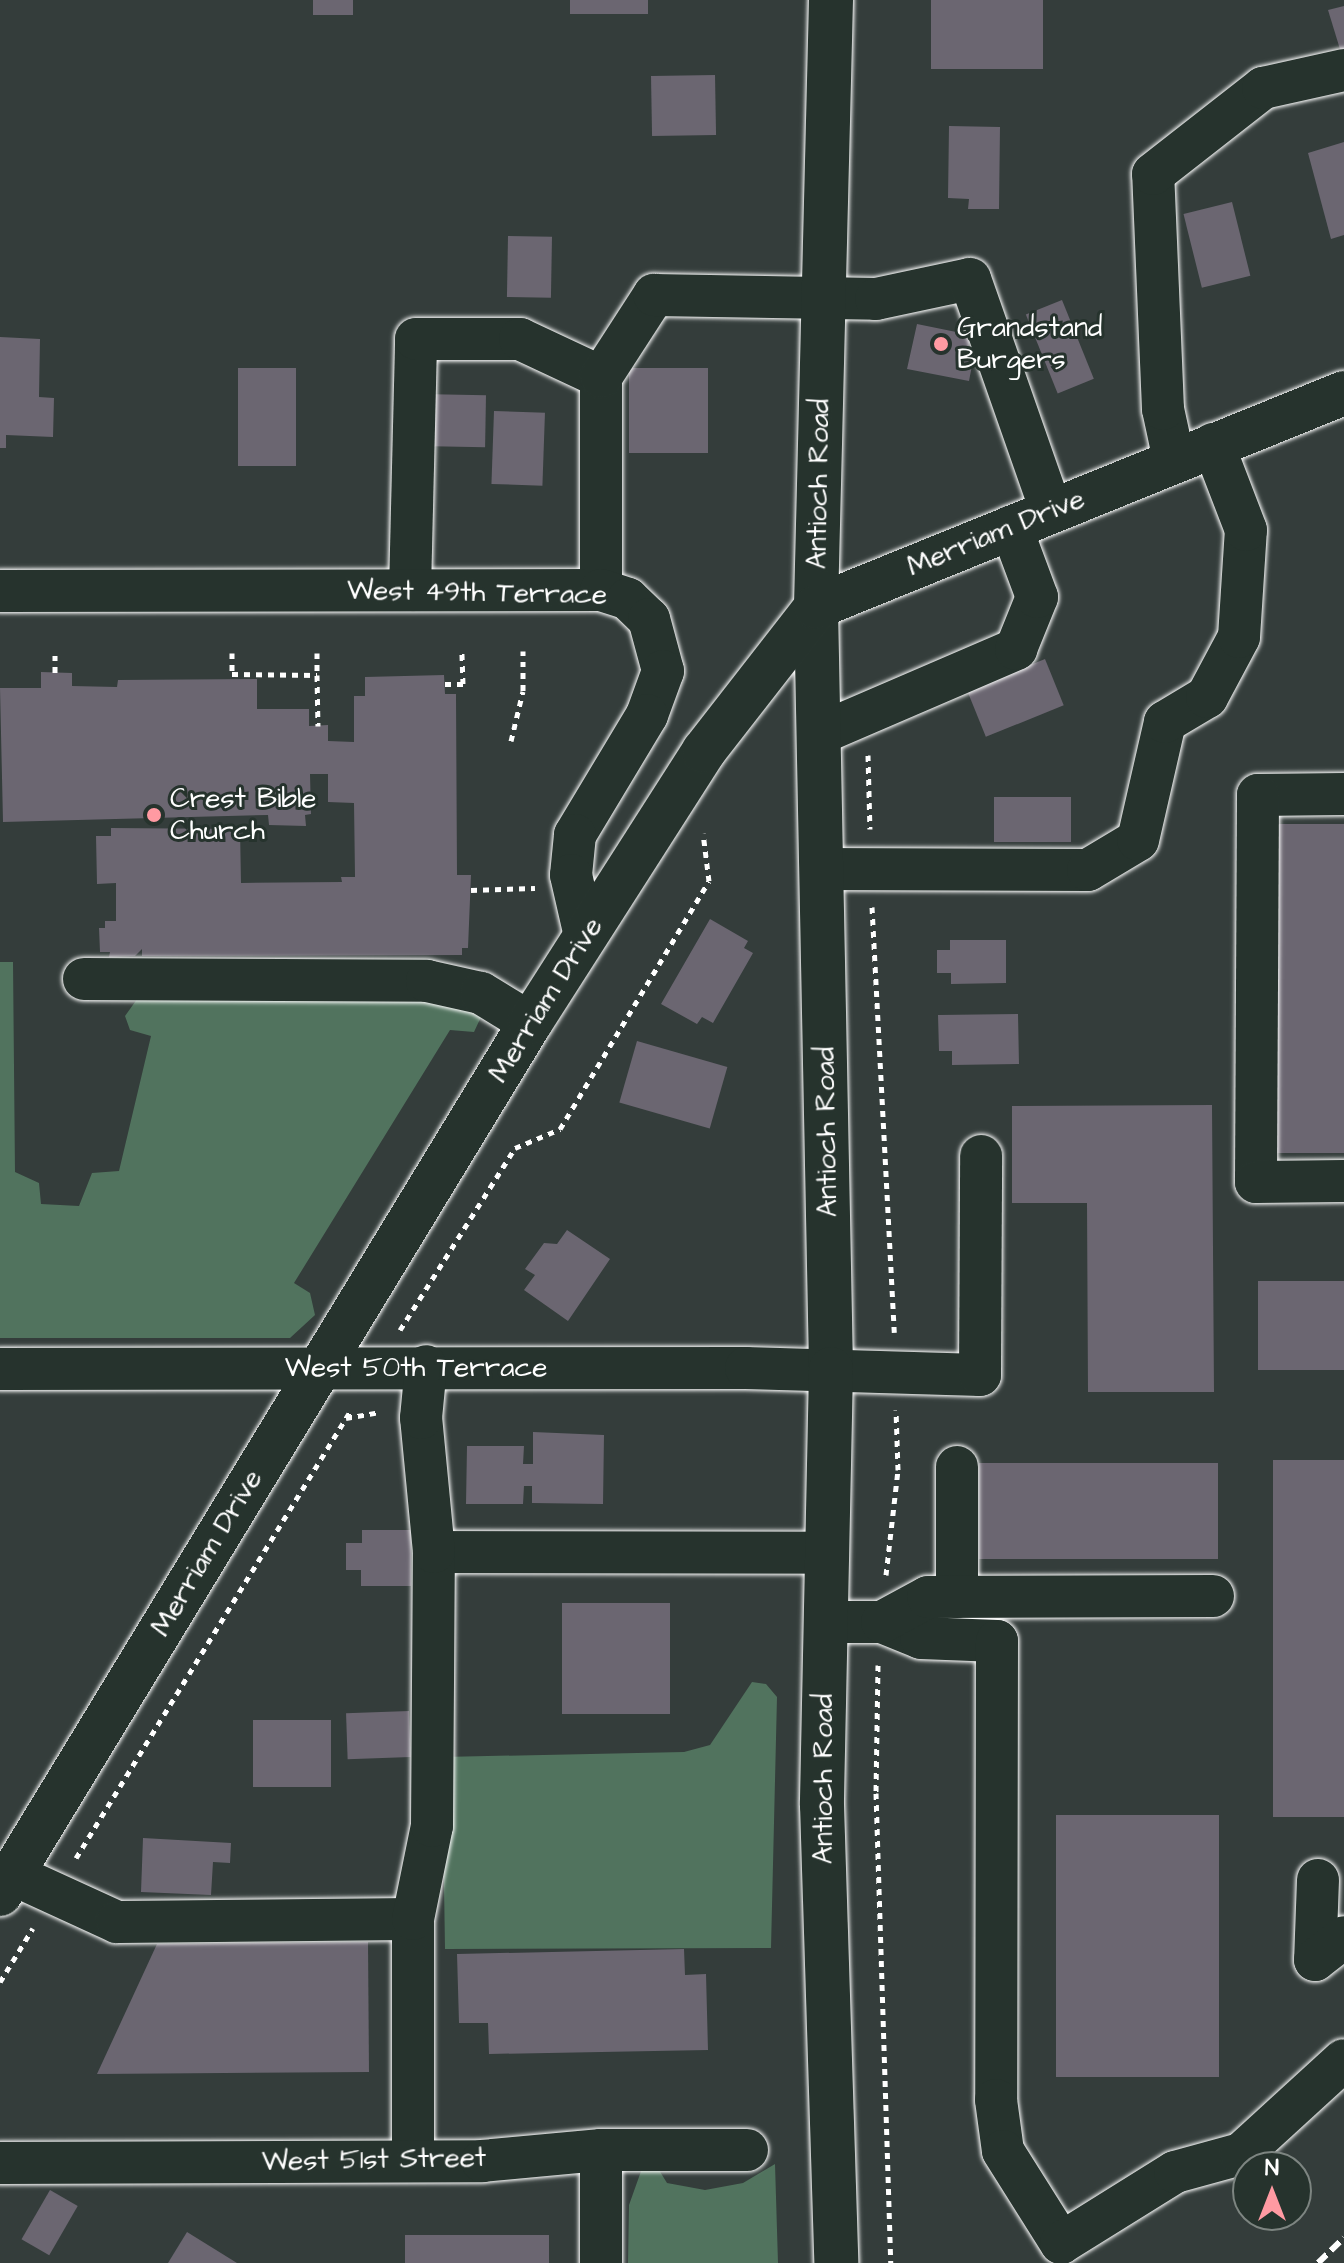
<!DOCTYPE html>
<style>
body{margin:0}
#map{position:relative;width:1344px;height:2263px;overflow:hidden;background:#343d3b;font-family:"Architects Daughter",sans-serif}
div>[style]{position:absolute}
.green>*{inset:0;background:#51735e}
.building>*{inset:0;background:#6b6671;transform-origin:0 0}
.path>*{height:5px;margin-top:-2.5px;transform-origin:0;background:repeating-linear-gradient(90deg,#fff 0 6px,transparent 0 12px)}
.roads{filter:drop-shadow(0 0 2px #fff) drop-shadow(0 0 2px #fff)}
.minor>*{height:42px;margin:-21px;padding:0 21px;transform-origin:21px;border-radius:21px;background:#26332d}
.major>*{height:44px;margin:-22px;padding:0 22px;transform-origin:22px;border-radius:22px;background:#26332d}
.rail>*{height:6px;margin-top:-3px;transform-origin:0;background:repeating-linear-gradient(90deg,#fff 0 12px,transparent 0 18px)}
.dots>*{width:22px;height:22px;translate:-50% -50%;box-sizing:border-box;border:4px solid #26332d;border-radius:50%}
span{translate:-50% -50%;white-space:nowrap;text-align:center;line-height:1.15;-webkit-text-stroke:6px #26332d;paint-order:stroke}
.poi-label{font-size:28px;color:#fff}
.left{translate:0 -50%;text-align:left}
.street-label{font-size:28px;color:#fff}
.north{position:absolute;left:1232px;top:2151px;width:80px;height:80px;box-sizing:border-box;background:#26332d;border:2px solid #7d8581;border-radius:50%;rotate:0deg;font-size:22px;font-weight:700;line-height:32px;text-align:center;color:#fff}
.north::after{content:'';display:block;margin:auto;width:28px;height:36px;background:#ff9aa2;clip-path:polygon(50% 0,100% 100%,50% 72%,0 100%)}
</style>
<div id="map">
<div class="green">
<i style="clip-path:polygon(0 962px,13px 962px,15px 1172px,39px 1183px,41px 1204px,79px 1206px,92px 1173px,119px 1171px,151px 1036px,130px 1030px,125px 1016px,140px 995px,431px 990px,481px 1017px,474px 1032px,450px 1030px,294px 1283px,310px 1293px,315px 1315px,290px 1338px,0 1338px)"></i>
<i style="clip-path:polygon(752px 1682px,766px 1684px,777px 1697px,771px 1948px,445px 1949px,442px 1757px,684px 1752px,710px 1745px)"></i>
<i style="clip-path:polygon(645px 2160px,656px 2165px,667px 2183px,705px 2190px,743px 2183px,775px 2164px,778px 2263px,628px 2263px,629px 2205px)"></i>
</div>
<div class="building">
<i style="left:313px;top:0;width:40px;height:15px"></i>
<i style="left:570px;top:0;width:78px;height:14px"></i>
<i style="left:931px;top:0;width:112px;height:69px"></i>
<i style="clip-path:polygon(1344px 6px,1344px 58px,1343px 59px,1328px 10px)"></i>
<i style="left:715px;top:75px;width:60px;height:64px;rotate:89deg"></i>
<i style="clip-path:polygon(949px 126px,1000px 127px,999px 209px,968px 209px,969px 199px,948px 198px)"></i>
<i style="clip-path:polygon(1344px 142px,1344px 235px,1331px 239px,1308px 153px)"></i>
<i style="left:1232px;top:202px;width:76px;height:50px;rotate:76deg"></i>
<i style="left:508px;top:236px;width:44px;height:61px;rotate:1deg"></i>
<i style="left:1062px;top:300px;width:85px;height:39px;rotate:68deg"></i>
<i style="clip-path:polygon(917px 324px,971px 335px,967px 353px,974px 355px,969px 381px,907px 369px)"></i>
<i style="clip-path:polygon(0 337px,40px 339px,39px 397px,54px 398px,53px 437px,6px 435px,6px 448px,0 448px)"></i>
<i style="left:238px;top:368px;width:58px;height:98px"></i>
<i style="left:629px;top:368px;width:79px;height:85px"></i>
<i style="left:420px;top:394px;width:66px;height:52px;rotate:1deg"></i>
<i style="left:494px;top:411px;width:51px;height:73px;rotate:2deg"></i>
<i style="left:1045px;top:659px;width:50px;height:84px;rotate:68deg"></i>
<i style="clip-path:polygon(41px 672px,72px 673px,72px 686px,117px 687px,118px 680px,257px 679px,257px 709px,309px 709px,309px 726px,328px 725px,328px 741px,354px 742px,354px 696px,365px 696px,365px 677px,444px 675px,445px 694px,456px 694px,457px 875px,471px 875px,468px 948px,462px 948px,462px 955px,142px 956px,142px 949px,135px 956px,109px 957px,110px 952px,100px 952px,99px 928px,105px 928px,105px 921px,116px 921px,116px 883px,97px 884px,96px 836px,111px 836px,111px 828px,240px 829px,241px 883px,342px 882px,341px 877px,355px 877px,354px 803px,328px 802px,328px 774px,310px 774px,311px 814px,305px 815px,306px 826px,269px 825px,268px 815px,3px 822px,0 688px,41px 688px)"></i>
<i style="left:994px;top:797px;width:77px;height:45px"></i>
<i style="left:1274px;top:824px;width:70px;height:329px"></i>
<i style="clip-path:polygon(710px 919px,748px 941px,744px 948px,753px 953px,713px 1023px,702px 1017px,697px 1024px,661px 1004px)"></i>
<i style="clip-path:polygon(950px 940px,1006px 940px,1006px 983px,951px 984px,951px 973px,937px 973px,937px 950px,950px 950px)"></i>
<i style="clip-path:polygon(1018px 1014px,1019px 1064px,952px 1065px,952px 1051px,939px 1051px,938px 1015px)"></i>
<i style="left:637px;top:1041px;width:94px;height:64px;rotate:16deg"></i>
<i style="clip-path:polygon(1212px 1105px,1214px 1392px,1088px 1392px,1087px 1203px,1012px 1203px,1012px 1106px)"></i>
<i style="clip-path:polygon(567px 1230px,610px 1259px,568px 1321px,524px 1290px,535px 1275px,525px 1269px,544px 1243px,557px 1244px)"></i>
<i style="left:1258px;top:1281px;width:86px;height:89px"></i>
<i style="clip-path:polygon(533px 1432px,604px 1435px,603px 1504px,532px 1503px,532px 1486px,524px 1486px,523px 1504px,466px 1504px,467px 1446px,524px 1446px,523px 1464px,533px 1464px)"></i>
<i style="left:1344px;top:1460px;width:357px;height:71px;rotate:90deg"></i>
<i style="left:979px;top:1463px;width:239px;height:96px"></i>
<i style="clip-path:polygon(362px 1530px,411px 1530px,411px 1586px,361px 1586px,361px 1570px,346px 1570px,346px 1543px,362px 1543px)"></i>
<i style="left:562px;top:1603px;width:108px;height:111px"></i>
<i style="left:409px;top:1711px;width:46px;height:63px;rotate:88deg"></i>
<i style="left:253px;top:1720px;width:78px;height:67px"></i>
<i style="left:1056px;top:1815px;width:163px;height:262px"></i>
<i style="clip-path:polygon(143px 1838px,231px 1843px,230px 1863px,213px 1862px,211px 1895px,141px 1892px)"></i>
<i style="clip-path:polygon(368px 1942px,369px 2072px,97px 2074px,157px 1944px)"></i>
<i style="clip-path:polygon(684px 1949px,685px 1975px,706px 1974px,708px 2050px,489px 2054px,488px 2023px,459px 2023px,457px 1954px)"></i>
<i style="left:50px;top:2190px;width:32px;height:57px;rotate:30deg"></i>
<i style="clip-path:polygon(187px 2232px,237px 2263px,168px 2263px)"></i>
<i style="left:549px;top:2235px;width:28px;height:144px;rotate:90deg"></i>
</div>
<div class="path">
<i style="left:232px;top:653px;width:21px;rotate:90deg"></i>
<i style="left:232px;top:674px;width:85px;rotate:0.7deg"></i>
<i style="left:317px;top:675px;width:51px;rotate:88.9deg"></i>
<i style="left:317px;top:653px;width:22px;rotate:90deg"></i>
<i style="left:55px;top:673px;width:18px;rotate:-90deg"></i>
<i style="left:445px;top:684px;width:18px"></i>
<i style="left:463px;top:684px;width:33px;rotate:-92deg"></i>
<i style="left:511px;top:741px;width:51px;rotate:-76.5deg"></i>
<i style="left:523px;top:691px;width:40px;rotate:-90deg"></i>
<i style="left:868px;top:755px;width:74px;rotate:88.5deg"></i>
<i style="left:471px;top:890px;width:64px;rotate:-1.8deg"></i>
<i style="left:872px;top:907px;width:426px;rotate:87deg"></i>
<i style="left:400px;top:1330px;width:215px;rotate:-57.7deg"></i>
<i style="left:515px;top:1148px;width:49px;rotate:-22.9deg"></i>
<i style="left:560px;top:1129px;width:289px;rotate:-59deg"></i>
<i style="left:709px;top:881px;width:48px;rotate:-97.1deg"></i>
<i style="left:346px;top:1418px;width:34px;rotate:-10deg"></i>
<i style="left:886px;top:1575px;width:106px;rotate:-83.5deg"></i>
<i style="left:898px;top:1470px;width:60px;rotate:-91.9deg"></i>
<i style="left:878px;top:1665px;width:128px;rotate:90.9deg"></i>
<i style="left:876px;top:1793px;width:470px;rotate:88.2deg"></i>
<i style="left:76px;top:1858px;width:526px;rotate:-58.46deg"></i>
<i style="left:0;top:1982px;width:63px;rotate:-58.6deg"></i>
</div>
<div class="roads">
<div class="minor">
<i style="left:1174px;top:460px;width:52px;rotate:-102.2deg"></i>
<i style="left:1163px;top:409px;width:235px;rotate:-92.4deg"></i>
<i style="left:1153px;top:174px;width:140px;rotate:-38deg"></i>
<i style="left:1263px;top:88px;width:83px;rotate:-12.5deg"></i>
<i style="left:410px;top:590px;width:251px;rotate:-88.6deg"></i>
<i style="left:416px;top:339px;width:104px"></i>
<i style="left:520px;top:339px;width:89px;rotate:25.1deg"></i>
<i style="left:601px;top:590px;width:213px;rotate:-90deg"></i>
<i style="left:601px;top:377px;width:98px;rotate:-57.1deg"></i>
<i style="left:654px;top:295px;width:222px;rotate:1deg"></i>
<i style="left:876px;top:299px;width:96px;rotate:-12deg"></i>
<i style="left:970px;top:279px;width:245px;rotate:70.7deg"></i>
<i style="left:0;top:591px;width:601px;rotate:-0.1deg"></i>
<i style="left:601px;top:590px;width:28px;rotate:18deg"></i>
<i style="left:628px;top:599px;width:29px;rotate:44deg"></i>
<i style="left:649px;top:619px;width:54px;rotate:74.9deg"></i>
<i style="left:663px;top:671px;width:47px;rotate:110deg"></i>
<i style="left:647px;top:715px;width:140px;rotate:121deg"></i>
<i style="left:575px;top:835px;width:40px;rotate:95.7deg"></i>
<i style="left:571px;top:875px;width:63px;rotate:77.1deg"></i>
<i style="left:819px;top:734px;width:215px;rotate:-23.3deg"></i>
<i style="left:1016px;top:649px;width:56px;rotate:-68deg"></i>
<i style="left:1037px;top:597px;width:75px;rotate:-110.4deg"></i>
<i style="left:1344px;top:794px;width:86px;rotate:179.3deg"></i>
<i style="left:1258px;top:795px;width:387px;rotate:90.3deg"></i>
<i style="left:1256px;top:1182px;width:88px;rotate:-0.7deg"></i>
<i style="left:821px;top:869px;width:267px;rotate:0.2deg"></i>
<i style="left:1088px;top:870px;width:58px;rotate:-31deg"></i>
<i style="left:1138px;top:840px;width:121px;rotate:-77.1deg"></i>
<i style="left:1165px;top:722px;width:49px;rotate:-30.8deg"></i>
<i style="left:1207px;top:697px;width:68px;rotate:-61.9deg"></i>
<i style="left:1239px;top:637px;width:107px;rotate:-86.3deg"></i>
<i style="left:1246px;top:530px;width:92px;rotate:-111deg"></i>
<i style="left:84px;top:979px;width:343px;rotate:0.3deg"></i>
<i style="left:427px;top:981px;width:55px;rotate:12.5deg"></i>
<i style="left:481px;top:993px;width:57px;rotate:31.5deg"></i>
<i style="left:0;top:1369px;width:746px;rotate:-0.08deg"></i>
<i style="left:746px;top:1368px;width:234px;rotate:1.7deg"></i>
<i style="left:980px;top:1375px;width:219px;rotate:-89.7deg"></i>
<i style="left:957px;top:1467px;width:130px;rotate:90deg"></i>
<i style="left:434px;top:1552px;width:393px;rotate:0.1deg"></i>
<i style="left:825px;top:1622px;width:57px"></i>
<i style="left:882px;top:1622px;width:42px;rotate:22.3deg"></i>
<i style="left:921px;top:1638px;width:76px;rotate:2.3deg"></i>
<i style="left:997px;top:1641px;width:459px;rotate:90.1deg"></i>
<i style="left:996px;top:2100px;width:51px;rotate:82.2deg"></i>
<i style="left:1003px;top:2151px;width:109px;rotate:57.8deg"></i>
<i style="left:1061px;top:2243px;width:134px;rotate:-31.9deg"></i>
<i style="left:1175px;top:2172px;width:68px;rotate:-15.3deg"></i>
<i style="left:1241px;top:2154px;width:139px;rotate:-42.4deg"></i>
<i style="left:882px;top:1622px;width:52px;rotate:-28.5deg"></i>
<i style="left:928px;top:1597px;width:285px;rotate:-0.2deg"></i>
<i style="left:12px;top:1874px;width:115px;rotate:24.6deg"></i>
<i style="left:117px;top:1922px;width:296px;rotate:-0.6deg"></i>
<i style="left:413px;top:1919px;width:242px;rotate:90deg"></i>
<i style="left:1318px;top:1880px;width:80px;rotate:92.1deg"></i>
<i style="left:1315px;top:1960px;width:37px;rotate:-38deg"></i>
<i style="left:413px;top:1919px;width:95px;rotate:-78.5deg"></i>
<i style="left:432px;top:1826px;width:274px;rotate:-89.6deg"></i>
<i style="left:434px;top:1552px;width:135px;rotate:-95.5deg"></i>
<i style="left:421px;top:1418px;width:52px;rotate:-84.5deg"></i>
<i style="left:0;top:2163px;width:482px;rotate:-0.2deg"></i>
<i style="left:482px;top:2161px;width:120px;rotate:-5.3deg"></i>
<i style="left:601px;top:2150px;width:146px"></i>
<i style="left:601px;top:2263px;width:113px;rotate:-90deg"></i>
</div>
<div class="major">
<i style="left:831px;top:0;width:607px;rotate:91.42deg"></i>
<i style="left:816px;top:607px;width:762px;rotate:88.87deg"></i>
<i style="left:831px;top:1369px;width:436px;rotate:91.2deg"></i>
<i style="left:822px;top:1805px;width:458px;rotate:88.2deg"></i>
<i style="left:0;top:1894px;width:1020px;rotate:-58.68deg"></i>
<i style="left:530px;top:1023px;width:323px;rotate:-57.4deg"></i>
<i style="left:704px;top:751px;width:182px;rotate:-52.1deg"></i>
<i style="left:816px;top:607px;width:570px;rotate:-22.06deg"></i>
</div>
</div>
<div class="rail">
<i style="left:1318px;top:2263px;width:36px;rotate:-44deg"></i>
</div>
<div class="dots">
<i style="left:941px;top:344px;background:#ff9aa2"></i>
<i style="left:154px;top:815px;background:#ff9aa2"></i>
</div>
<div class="poi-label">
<span class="left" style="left:957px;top:344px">Grandstand<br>Burgers</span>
<span class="left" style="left:170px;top:815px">Crest Bible<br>Church</span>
</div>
<div class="street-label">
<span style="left:819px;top:484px;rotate:-89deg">Antioch Road</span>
<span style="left:996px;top:533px;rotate:-22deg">Merriam Drive</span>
<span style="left:477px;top:593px;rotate:1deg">West 49th Terrace</span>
<span style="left:546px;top:1000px;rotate:-58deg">Merriam Drive</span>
<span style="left:827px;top:1132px;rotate:-91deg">Antioch Road</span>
<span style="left:416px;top:1368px">West 50th Terrace</span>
<span style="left:207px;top:1553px;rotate:-59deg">Merriam Drive</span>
<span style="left:824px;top:1779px;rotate:-90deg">Antioch Road</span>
<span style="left:374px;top:2160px;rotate:-1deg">West 51st Street</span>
</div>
<div class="north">N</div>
</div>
